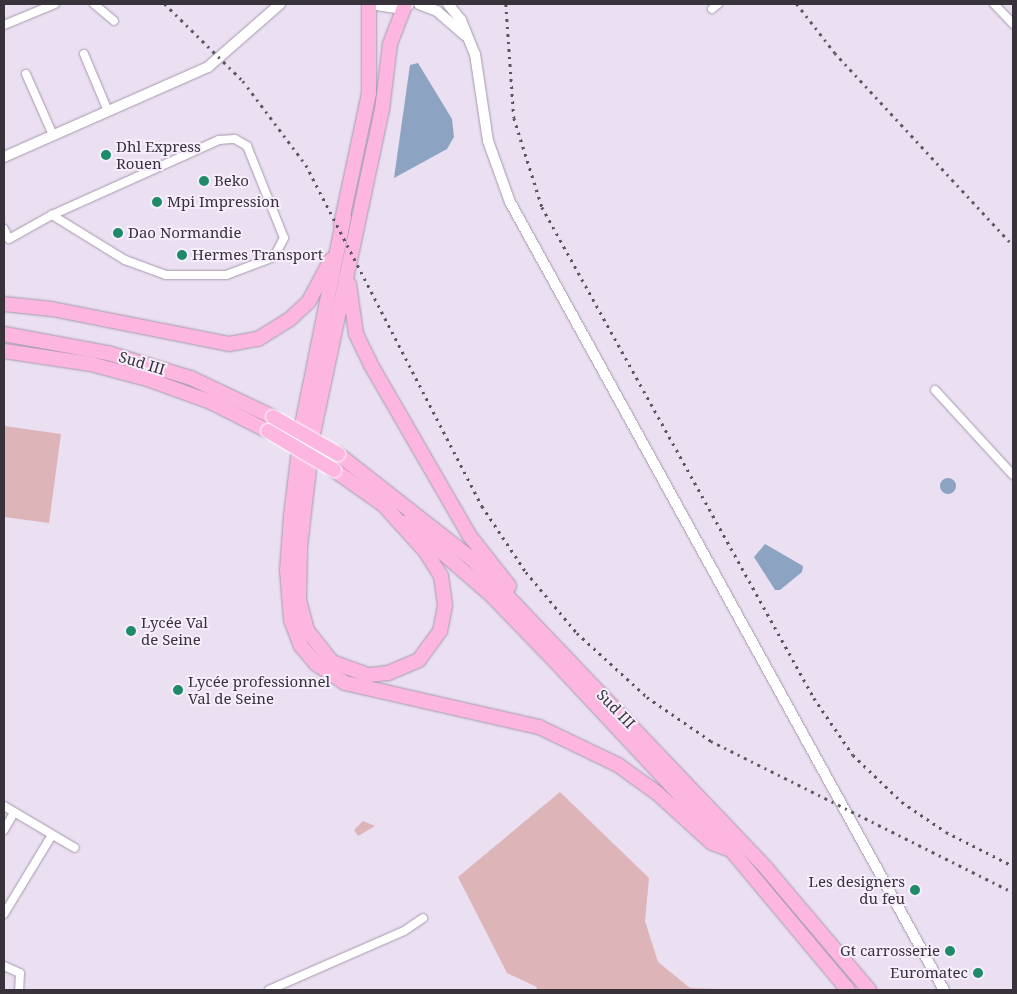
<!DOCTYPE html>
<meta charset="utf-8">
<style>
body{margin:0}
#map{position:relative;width:1017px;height:994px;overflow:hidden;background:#ebdff2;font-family:"Noto Serif",serif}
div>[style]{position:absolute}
.green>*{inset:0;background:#ddb4b7}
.water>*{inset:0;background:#8ca4c2}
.round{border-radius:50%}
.roads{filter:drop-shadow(0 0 1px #a599ab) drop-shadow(0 0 1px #a599ab)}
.minor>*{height:8px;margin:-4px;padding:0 4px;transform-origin:4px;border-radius:4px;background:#fff}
.tertiary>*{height:10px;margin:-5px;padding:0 5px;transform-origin:5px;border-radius:5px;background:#fff}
.secondary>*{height:11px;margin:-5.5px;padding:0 5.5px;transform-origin:5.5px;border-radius:5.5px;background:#fff}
.trunk>*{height:14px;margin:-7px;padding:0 7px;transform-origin:7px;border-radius:7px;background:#fcb6e0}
.rail>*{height:2.5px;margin-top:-1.25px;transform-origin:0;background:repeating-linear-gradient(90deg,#5c555f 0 2.5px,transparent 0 7.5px)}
.bridges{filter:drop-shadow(0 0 1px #fff) drop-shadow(0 0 1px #fff)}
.trunk-bridge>*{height:14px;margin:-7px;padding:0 7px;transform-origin:7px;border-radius:7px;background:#fcb6e0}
.dots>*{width:14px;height:14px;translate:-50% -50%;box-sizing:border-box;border:2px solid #f7eefd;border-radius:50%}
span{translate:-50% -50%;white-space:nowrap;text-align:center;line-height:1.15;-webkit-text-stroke:4px #f7eefd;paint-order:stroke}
.poi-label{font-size:15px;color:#38333a}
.left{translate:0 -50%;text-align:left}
.right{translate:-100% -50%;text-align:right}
.street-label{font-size:15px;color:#38333a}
.frame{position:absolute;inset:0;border:5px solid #38333a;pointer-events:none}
</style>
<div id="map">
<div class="green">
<i style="clip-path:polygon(4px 426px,61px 434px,49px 523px,4px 517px)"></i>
<i style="clip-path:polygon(560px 792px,649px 878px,645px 921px,658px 962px,690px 988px,748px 990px,536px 990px,537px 987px,507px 973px,458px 877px)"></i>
<i style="clip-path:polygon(363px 821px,375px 826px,358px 836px,354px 830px)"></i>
</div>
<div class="water">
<i style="clip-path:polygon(418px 63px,452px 119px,454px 137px,447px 149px,394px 178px,410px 65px)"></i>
<i class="round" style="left:940px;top:478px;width:16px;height:16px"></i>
<i style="clip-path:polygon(765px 544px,803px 566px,802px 572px,780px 590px,775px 590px,754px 557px)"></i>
</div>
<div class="roads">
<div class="minor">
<i style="left:94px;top:4px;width:26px;rotate:40deg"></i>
<i style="left:994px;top:4px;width:28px;rotate:46deg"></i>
<i style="left:712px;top:9px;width:8px;rotate:-40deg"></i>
<i style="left:4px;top:25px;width:55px;rotate:-22.4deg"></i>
<i style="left:84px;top:54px;width:62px;rotate:67.2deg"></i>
<i style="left:26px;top:74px;width:67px;rotate:66.1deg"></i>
<i style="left:4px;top:229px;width:11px;rotate:63deg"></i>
<i style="left:9px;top:239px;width:49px;rotate:-29.2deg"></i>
<i style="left:52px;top:215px;width:183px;rotate:-24.2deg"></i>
<i style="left:219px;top:140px;width:16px;rotate:-4deg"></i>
<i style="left:235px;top:139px;width:14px;rotate:30deg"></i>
<i style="left:247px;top:146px;width:99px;rotate:68.1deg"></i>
<i style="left:284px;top:238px;width:21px;rotate:118deg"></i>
<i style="left:274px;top:257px;width:51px;rotate:159.4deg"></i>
<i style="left:226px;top:275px;width:60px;rotate:180deg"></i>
<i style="left:166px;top:275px;width:44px;rotate:-159.9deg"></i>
<i style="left:125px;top:260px;width:86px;rotate:-148.3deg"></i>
<i style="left:935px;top:390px;width:115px;rotate:47.5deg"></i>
<i style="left:4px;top:806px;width:82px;rotate:30.6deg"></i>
<i style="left:4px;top:830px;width:20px;rotate:-60deg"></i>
<i style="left:4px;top:914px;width:92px;rotate:-58.7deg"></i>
<i style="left:4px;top:966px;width:17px;rotate:24deg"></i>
<i style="left:20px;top:973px;width:17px;rotate:93deg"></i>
<i style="left:269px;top:990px;width:147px;rotate:-23.6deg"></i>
<i style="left:404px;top:931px;width:23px;rotate:-34deg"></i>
</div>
<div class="tertiary">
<i style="left:419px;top:4px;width:19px;rotate:21deg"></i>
<i style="left:437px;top:11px;width:37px;rotate:41deg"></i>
<i style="left:448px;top:4px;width:21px;rotate:51deg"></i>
<i style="left:461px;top:20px;width:37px;rotate:68deg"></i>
<i style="left:475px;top:54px;width:88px;rotate:81.5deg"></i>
<i style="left:488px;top:141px;width:65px;rotate:70.2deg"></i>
<i style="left:510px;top:202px;width:900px;rotate:61.16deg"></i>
<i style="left:4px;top:157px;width:223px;rotate:-23.8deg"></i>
<i style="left:208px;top:67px;width:96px;rotate:-41.2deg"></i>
</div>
<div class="secondary">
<i style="left:376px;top:4px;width:20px;rotate:9deg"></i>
<i style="left:396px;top:7px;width:12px;rotate:-14deg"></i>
</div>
<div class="trunk">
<i style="left:344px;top:217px;width:213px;rotate:101.4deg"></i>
<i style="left:302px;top:426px;width:91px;rotate:97deg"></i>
<i style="left:291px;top:516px;width:54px;rotate:94.2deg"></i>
<i style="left:287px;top:570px;width:50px;rotate:85.4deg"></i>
<i style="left:291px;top:620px;width:28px;rotate:69deg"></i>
<i style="left:301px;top:646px;width:23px;rotate:50deg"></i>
<i style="left:316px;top:664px;width:35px;rotate:33deg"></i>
<i style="left:345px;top:683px;width:199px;rotate:12.8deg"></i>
<i style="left:539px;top:727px;width:88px;rotate:25.7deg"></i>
<i style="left:618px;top:765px;width:48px;rotate:35.7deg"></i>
<i style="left:657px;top:793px;width:74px;rotate:42.3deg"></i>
<i style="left:712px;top:843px;width:20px;rotate:20deg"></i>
<i style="left:341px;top:225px;width:135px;rotate:-78deg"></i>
<i style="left:369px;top:93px;width:89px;rotate:-90deg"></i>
<i style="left:349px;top:284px;width:50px;rotate:82deg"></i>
<i style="left:356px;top:334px;width:34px;rotate:64deg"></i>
<i style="left:371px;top:365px;width:196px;rotate:60deg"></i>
<i style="left:469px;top:535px;width:65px;rotate:51.9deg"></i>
<i style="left:4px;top:304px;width:48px;rotate:5.9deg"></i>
<i style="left:52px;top:309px;width:180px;rotate:11.2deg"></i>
<i style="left:229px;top:344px;width:29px;rotate:-10deg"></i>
<i style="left:258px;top:339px;width:38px;rotate:-32deg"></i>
<i style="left:290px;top:319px;width:26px;rotate:-43deg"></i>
<i style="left:309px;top:301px;width:47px;rotate:-61.8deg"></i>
<i style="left:4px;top:334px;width:106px;rotate:10.4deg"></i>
<i style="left:108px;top:353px;width:87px;rotate:16.8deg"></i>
<i style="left:191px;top:378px;width:91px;rotate:25.4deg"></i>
<i style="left:4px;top:351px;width:88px;rotate:8.5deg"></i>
<i style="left:91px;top:364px;width:58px;rotate:15deg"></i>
<i style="left:147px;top:379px;width:68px;rotate:19.8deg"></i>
<i style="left:211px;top:402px;width:64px;rotate:27deg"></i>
<i style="left:338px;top:454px;width:170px;rotate:38.1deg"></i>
<i style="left:472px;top:559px;width:427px;rotate:46.4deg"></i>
<i style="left:766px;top:868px;width:160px;rotate:49.8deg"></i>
<i style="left:334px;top:470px;width:66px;rotate:35.1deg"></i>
<i style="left:381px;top:502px;width:67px;rotate:48deg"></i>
<i style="left:426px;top:552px;width:28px;rotate:58deg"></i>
<i style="left:441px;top:576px;width:30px;rotate:82deg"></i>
<i style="left:445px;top:606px;width:25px;rotate:101deg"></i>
<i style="left:440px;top:631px;width:36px;rotate:126deg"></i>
<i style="left:419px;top:660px;width:34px;rotate:157deg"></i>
<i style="left:388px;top:673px;width:20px;rotate:174deg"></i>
<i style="left:368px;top:675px;width:38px;rotate:-160deg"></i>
<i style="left:332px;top:662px;width:41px;rotate:-128deg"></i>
<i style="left:307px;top:630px;width:30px;rotate:-105deg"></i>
<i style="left:299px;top:601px;width:54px;rotate:-88.9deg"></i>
<i style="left:300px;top:547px;width:114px;rotate:-83.4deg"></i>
<i style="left:313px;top:434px;width:331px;rotate:-78deg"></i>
<i style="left:382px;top:110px;width:66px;rotate:-83.1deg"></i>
<i style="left:390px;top:44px;width:42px;rotate:-69deg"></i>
<i style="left:407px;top:522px;width:111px;rotate:41deg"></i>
<i style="left:491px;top:595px;width:92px;rotate:45.9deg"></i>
<i style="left:555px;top:661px;width:258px;rotate:47deg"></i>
<i style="left:731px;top:850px;width:182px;rotate:50.1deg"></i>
</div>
</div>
<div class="rail">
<i style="left:165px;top:4px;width:110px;rotate:44.6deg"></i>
<i style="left:243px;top:81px;width:105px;rotate:53.1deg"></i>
<i style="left:306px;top:165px;width:384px;rotate:62.7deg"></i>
<i style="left:482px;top:506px;width:79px;rotate:56.3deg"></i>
<i style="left:526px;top:572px;width:80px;rotate:50.1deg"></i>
<i style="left:577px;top:633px;width:95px;rotate:42.4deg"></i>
<i style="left:647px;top:697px;width:78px;rotate:34.5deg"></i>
<i style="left:711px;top:741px;width:338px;rotate:26.6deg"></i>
<i style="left:506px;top:4px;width:114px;rotate:86deg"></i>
<i style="left:514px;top:118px;width:93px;rotate:72.5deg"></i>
<i style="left:542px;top:207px;width:561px;rotate:61.01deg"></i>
<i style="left:814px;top:698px;width:69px;rotate:55.6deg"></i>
<i style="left:853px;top:755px;width:68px;rotate:43.8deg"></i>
<i style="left:902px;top:802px;width:53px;rotate:34.3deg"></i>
<i style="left:946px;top:832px;width:75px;rotate:26.9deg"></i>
<i style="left:797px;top:4px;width:62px;rotate:52.2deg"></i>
<i style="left:835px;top:53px;width:262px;rotate:47.2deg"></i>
</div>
<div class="bridges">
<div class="trunk-bridge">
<i style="left:273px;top:417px;width:75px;rotate:29.6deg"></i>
<i style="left:268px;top:431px;width:77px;rotate:30.6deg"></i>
</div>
</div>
<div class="dots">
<i style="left:106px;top:155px;background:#1e8a68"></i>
<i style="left:204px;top:181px;background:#1e8a68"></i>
<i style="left:157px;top:202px;background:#1e8a68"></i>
<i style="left:118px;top:233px;background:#1e8a68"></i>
<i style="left:182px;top:255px;background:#1e8a68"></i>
<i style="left:131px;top:631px;background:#1e8a68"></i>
<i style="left:178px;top:690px;background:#1e8a68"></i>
<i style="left:915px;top:890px;background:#1e8a68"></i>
<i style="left:950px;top:951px;background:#1e8a68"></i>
<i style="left:978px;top:973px;background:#1e8a68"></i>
</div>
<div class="poi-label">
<span class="left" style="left:116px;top:155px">Dhl Express<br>Rouen</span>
<span class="left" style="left:214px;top:181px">Beko</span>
<span class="left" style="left:167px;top:202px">Mpi Impression</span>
<span class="left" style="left:128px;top:233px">Dao Normandie</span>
<span class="left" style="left:192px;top:255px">Hermes Transport</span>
<span class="left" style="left:141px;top:631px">Lycée Val<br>de Seine</span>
<span class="left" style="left:188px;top:690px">Lycée professionnel<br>Val de Seine</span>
<span class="right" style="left:905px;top:890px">Les designers<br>du feu</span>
<span class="right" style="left:940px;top:951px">Gt carrosserie</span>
<span class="right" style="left:968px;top:973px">Euromatec</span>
</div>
<div class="street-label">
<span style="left:142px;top:363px;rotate:17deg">Sud III</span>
<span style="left:616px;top:709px;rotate:46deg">Sud III</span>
</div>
<div class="frame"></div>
</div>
